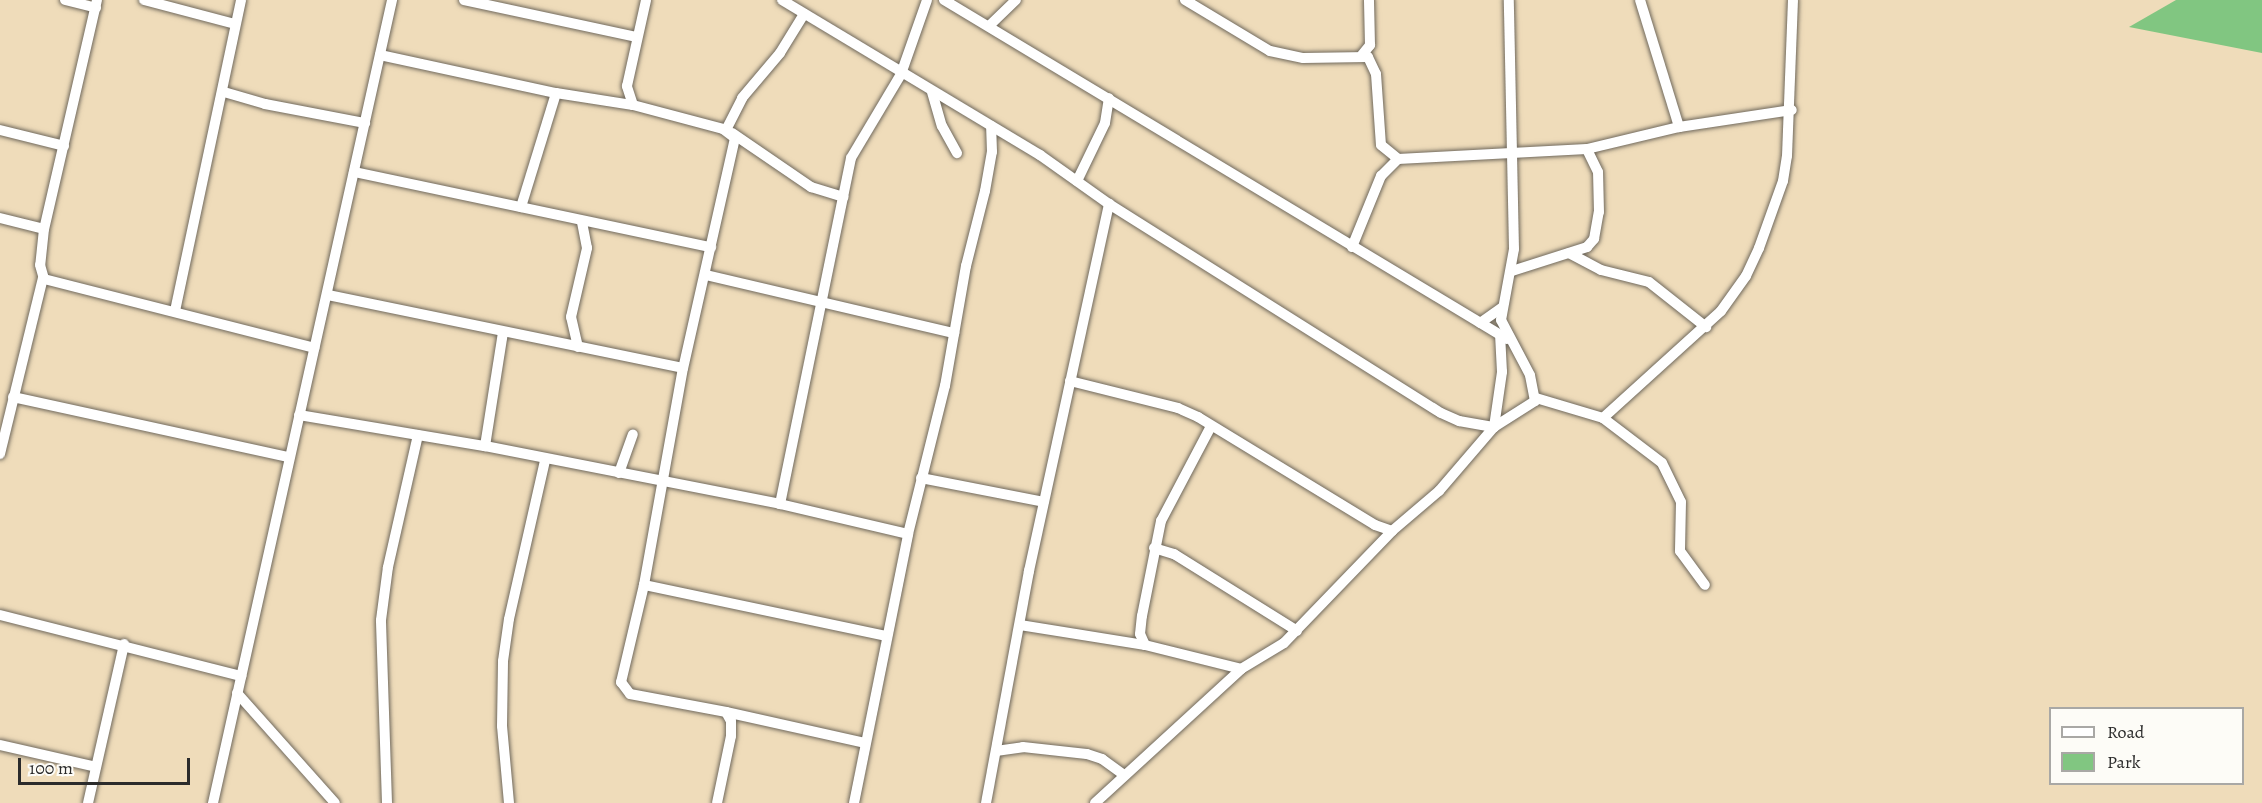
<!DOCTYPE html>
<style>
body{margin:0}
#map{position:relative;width:2262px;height:803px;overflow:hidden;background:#efdcba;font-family:Alegreya,serif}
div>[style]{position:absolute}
.green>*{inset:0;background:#81c681}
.roads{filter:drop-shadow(0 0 2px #70695d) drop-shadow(0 0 2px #70695d)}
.minor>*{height:10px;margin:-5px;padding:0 5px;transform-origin:5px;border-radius:5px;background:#fff}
span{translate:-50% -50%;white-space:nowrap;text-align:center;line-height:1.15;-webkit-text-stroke:5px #fdfcf7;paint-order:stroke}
.legend{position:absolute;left:2049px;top:707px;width:195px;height:78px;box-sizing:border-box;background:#fdfcf7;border:2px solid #a9a8a5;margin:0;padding:8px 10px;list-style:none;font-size:18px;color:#2b2b2b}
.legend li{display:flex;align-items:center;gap:12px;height:30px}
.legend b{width:30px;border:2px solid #a9a8a5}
.scale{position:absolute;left:18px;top:758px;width:172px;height:27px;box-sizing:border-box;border:3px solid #2b2b2b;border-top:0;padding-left:8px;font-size:18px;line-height:21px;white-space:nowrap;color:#2b2b2b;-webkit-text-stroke:4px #fdfcf7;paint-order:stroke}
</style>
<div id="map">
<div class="green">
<i style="clip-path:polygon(2176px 0,2262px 0,2262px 53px,2129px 27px)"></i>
</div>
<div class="roads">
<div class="minor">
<i style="left:65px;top:0;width:32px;rotate:14deg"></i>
<i style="left:97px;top:0;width:235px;rotate:103deg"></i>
<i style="left:44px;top:229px;width:36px;rotate:96deg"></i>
<i style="left:40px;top:265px;width:15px;rotate:74deg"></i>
<i style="left:44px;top:279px;width:279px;rotate:14.3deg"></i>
<i style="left:144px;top:0;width:94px;rotate:14.8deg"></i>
<i style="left:464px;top:0;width:177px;rotate:12.1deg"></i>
<i style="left:782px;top:0;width:301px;rotate:31deg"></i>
<i style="left:1040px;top:155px;width:85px;rotate:35.4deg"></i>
<i style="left:1109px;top:204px;width:392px;rotate:32.2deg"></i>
<i style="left:1441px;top:413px;width:20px;rotate:24deg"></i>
<i style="left:1459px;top:421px;width:36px;rotate:10deg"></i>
<i style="left:1494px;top:427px;width:56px;rotate:-81.7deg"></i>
<i style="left:1502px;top:372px;width:36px;rotate:-93deg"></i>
<i style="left:944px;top:0;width:657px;rotate:31.05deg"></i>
<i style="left:1185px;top:0;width:99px;rotate:31deg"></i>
<i style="left:1270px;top:51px;width:34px;rotate:12deg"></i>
<i style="left:1303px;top:58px;width:65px;rotate:-0.9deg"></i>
<i style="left:1368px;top:57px;width:19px;rotate:65deg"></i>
<i style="left:1376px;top:74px;width:71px;rotate:86deg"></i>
<i style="left:1381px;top:145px;width:22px;rotate:39deg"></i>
<i style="left:1398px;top:159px;width:189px;rotate:-3deg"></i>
<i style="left:1587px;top:149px;width:95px;rotate:-13.4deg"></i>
<i style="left:1679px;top:127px;width:114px;rotate:-8.6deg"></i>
<i style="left:1640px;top:0;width:133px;rotate:72.9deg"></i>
<i style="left:990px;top:25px;width:36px;rotate:-44deg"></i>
<i style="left:380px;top:55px;width:180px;rotate:12.2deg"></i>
<i style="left:556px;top:93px;width:78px;rotate:8.9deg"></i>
<i style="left:633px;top:105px;width:93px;rotate:14.9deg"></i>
<i style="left:723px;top:129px;width:15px;rotate:37deg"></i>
<i style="left:735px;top:138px;width:236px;rotate:102.7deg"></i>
<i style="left:683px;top:368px;width:220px;rotate:100.2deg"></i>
<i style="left:644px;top:585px;width:100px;rotate:103.3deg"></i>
<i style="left:621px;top:682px;width:15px;rotate:53deg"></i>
<i style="left:630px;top:694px;width:98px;rotate:10.6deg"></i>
<i style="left:726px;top:712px;width:10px;rotate:61deg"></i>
<i style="left:731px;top:721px;width:15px;rotate:90deg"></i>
<i style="left:731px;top:736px;width:68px;rotate:101.8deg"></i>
<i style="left:1362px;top:55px;width:13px;rotate:-51deg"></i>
<i style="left:1370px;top:45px;width:45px;rotate:-91.3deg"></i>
<i style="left:224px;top:92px;width:43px;rotate:16.3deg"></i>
<i style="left:265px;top:104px;width:102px;rotate:10.8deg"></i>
<i style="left:932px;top:92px;width:35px;rotate:74deg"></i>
<i style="left:942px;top:126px;width:31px;rotate:61deg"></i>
<i style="left:633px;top:105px;width:20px;rotate:-108deg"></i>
<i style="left:627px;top:86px;width:88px;rotate:-77.5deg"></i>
<i style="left:0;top:130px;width:66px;rotate:14deg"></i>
<i style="left:726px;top:130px;width:36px;rotate:-63deg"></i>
<i style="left:742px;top:98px;width:59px;rotate:-49.8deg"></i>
<i style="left:780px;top:53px;width:46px;rotate:-58.4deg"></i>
<i style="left:732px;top:133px;width:96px;rotate:34.4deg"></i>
<i style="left:811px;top:187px;width:34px;rotate:17deg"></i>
<i style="left:354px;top:172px;width:365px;rotate:11.9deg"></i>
<i style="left:1077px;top:181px;width:64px;rotate:-64.2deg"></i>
<i style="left:1105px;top:123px;width:25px;rotate:-81deg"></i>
<i style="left:521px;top:207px;width:119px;rotate:-72.9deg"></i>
<i style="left:0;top:218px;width:45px;rotate:14deg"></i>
<i style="left:1352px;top:247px;width:77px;rotate:-67.8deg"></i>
<i style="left:1381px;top:176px;width:24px;rotate:-45deg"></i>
<i style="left:1569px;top:253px;width:36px;rotate:28deg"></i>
<i style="left:1601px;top:270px;width:49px;rotate:14deg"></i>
<i style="left:1649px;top:282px;width:73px;rotate:38.3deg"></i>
<i style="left:1512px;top:271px;width:79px;rotate:-17.7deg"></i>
<i style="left:1587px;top:247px;width:11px;rotate:-49deg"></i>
<i style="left:1594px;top:239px;width:27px;rotate:-80deg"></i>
<i style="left:1599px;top:212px;width:40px;rotate:-91.4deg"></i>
<i style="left:1598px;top:172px;width:25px;rotate:-116deg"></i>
<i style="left:706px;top:275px;width:255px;rotate:13.2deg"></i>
<i style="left:328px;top:295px;width:362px;rotate:11.6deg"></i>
<i style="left:175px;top:311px;width:318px;rotate:-78deg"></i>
<i style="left:1480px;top:323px;width:28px;rotate:-35deg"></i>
<i style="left:578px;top:347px;width:31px;rotate:-103deg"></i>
<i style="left:571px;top:317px;width:71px;rotate:-76.9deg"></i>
<i style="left:587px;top:248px;width:26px;rotate:-101deg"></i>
<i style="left:1070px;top:381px;width:111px;rotate:14deg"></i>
<i style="left:1178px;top:408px;width:22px;rotate:24deg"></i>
<i style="left:1198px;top:417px;width:207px;rotate:31.4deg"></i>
<i style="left:1375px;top:525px;width:18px;rotate:19deg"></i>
<i style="left:13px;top:397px;width:282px;rotate:12.3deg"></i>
<i style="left:1536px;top:398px;width:70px;rotate:16.6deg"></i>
<i style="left:1603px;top:418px;width:74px;rotate:37.3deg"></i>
<i style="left:1662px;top:463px;width:43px;rotate:64deg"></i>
<i style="left:1681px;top:502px;width:49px;rotate:91.2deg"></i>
<i style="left:1680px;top:551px;width:42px;rotate:53.7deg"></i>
<i style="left:299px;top:415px;width:189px;rotate:9.5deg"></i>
<i style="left:485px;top:446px;width:301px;rotate:11.1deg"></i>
<i style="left:780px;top:504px;width:131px;rotate:13.2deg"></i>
<i style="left:1603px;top:418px;width:159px;rotate:-42.2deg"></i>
<i style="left:1721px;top:311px;width:43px;rotate:-54.5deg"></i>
<i style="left:1746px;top:276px;width:31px;rotate:-65deg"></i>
<i style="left:1759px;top:248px;width:71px;rotate:-70.3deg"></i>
<i style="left:1783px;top:181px;width:25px;rotate:-81deg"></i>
<i style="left:1787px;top:156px;width:156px;rotate:-87.8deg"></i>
<i style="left:485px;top:446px;width:115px;rotate:-81deg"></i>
<i style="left:0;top:454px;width:182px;rotate:-76.3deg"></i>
<i style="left:619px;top:473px;width:41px;rotate:-70.3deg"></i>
<i style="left:921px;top:478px;width:125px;rotate:11deg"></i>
<i style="left:780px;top:504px;width:353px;rotate:-78.4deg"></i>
<i style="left:851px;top:158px;width:98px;rotate:-59.2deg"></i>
<i style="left:901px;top:74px;width:78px;rotate:-70.6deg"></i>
<i style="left:1154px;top:548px;width:21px;rotate:17deg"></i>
<i style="left:1174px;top:554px;width:145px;rotate:32deg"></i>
<i style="left:644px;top:585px;width:248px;rotate:11.9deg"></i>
<i style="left:0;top:615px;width:249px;rotate:14.2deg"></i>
<i style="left:1020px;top:625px;width:127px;rotate:9.1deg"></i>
<i style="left:1145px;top:645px;width:99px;rotate:14deg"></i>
<i style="left:1145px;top:645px;width:12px;rotate:-114deg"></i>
<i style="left:1140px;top:634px;width:18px;rotate:-84deg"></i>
<i style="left:1142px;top:616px;width:97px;rotate:-78.7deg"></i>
<i style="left:1161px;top:521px;width:107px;rotate:-62.2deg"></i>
<i style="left:237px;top:693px;width:147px;rotate:48.3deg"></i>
<i style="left:726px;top:712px;width:142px;rotate:12.6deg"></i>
<i style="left:0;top:745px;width:98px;rotate:12.9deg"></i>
<i style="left:996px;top:751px;width:27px;rotate:-8deg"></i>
<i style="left:1023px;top:747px;width:64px;rotate:6.2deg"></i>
<i style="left:1087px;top:754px;width:16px;rotate:18deg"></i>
<i style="left:1102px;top:759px;width:26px;rotate:36deg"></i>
<i style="left:88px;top:803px;width:163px;rotate:-77.2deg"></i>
<i style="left:213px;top:803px;width:823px;rotate:-77.43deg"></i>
<i style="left:387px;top:803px;width:183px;rotate:-91.9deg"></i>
<i style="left:381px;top:620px;width:53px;rotate:-82.5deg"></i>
<i style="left:388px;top:567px;width:135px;rotate:-77.2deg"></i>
<i style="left:509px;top:803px;width:77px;rotate:-95.2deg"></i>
<i style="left:502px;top:726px;width:65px;rotate:-89.1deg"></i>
<i style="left:503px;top:661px;width:42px;rotate:-81.9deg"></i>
<i style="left:509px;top:619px;width:162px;rotate:-77.2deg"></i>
<i style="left:854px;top:803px;width:274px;rotate:-78.6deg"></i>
<i style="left:908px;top:534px;width:153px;rotate:-76deg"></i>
<i style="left:945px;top:386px;width:122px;rotate:-80.1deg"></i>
<i style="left:966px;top:266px;width:77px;rotate:-75.8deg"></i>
<i style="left:985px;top:191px;width:40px;rotate:-80deg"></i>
<i style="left:992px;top:152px;width:26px;rotate:-92deg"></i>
<i style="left:986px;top:803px;width:236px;rotate:-79.5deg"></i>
<i style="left:1029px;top:571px;width:376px;rotate:-77.7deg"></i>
<i style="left:1095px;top:803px;width:198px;rotate:-42.5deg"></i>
<i style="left:1241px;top:669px;width:50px;rotate:-31.2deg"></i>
<i style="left:1284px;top:643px;width:156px;rotate:-46deg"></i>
<i style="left:1392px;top:531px;width:62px;rotate:-40.4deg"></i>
<i style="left:1439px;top:491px;width:84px;rotate:-49.3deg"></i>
<i style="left:1494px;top:427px;width:49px;rotate:-32.4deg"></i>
<i style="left:1535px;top:401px;width:26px;rotate:-101deg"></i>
<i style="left:1530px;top:375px;width:62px;rotate:-117.8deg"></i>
<i style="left:1501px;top:320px;width:72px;rotate:-79.6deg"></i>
<i style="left:1514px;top:249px;width:249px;rotate:-91.2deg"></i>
</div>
</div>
<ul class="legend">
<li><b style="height:8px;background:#fff"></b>Road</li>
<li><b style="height:16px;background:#81c681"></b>Park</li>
</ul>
<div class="scale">100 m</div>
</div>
